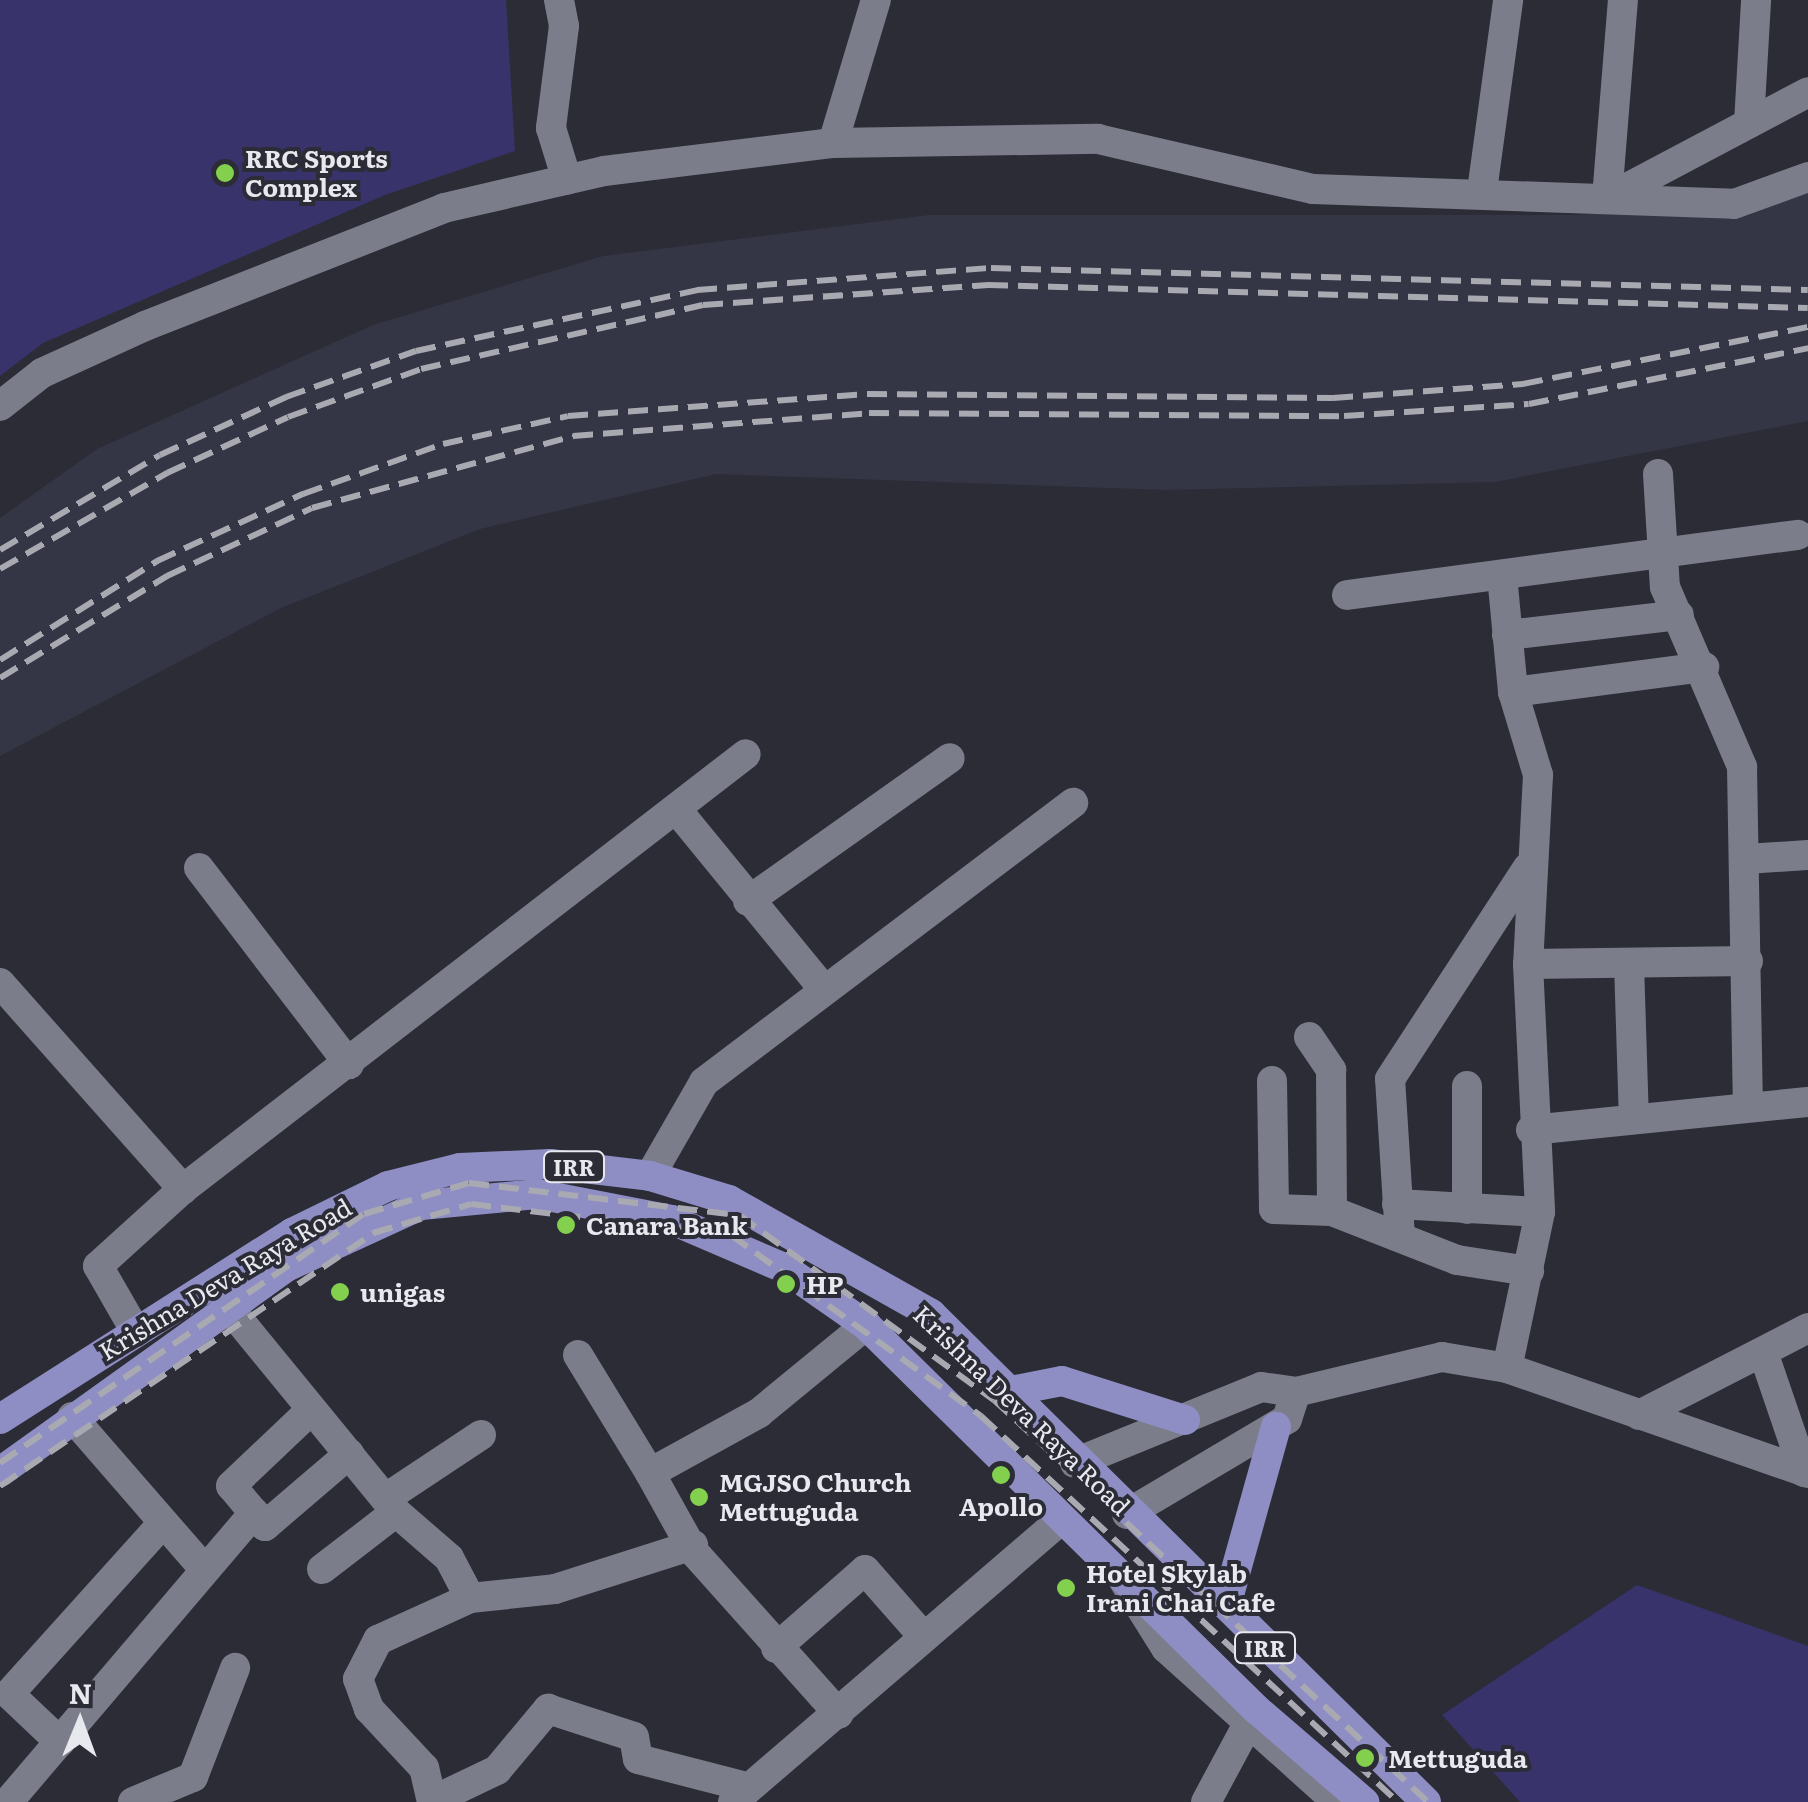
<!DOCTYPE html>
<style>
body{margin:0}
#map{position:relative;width:1808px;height:1802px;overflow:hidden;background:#2c2c37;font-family:Literata,serif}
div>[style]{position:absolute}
.built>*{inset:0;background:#343545}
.green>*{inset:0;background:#38336a}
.minor>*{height:30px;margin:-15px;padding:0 15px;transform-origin:15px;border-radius:15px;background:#7c7d8a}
.major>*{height:30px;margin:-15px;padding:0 15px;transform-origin:15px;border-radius:15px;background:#8f8ec4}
.rail>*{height:6px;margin-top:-3px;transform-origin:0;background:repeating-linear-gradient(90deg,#a9a9b1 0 20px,transparent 0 30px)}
.dots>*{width:28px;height:28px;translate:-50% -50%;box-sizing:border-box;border:5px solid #2c2c37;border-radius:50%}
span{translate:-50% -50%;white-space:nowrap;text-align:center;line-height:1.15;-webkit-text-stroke:8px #2c2c37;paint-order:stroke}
.shield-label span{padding:2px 8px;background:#2c2c37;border:2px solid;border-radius:8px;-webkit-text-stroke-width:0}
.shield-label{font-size:22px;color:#e8e8ef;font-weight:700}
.poi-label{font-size:25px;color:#e8e8ef;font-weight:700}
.left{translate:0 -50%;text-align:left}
.street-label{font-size:25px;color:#e8e8ef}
.north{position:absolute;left:30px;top:1672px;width:100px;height:100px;-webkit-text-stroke:8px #2c2c37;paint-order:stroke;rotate:1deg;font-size:28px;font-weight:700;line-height:40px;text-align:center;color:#e8e8ef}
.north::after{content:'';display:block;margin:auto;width:35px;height:45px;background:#e8e8ef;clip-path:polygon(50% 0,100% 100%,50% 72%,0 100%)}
</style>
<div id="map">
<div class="built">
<i style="clip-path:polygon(1808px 183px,1808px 421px,1495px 482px,1166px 490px,716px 474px,480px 529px,281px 608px,0 756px,0 518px,97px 449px,373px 325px,603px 256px,929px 215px,1571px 215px,1734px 207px)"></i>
</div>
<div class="green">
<i style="clip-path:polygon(0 0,506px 0,515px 151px,385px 195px,43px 343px,0 376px)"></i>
<i style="clip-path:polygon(1637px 1585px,1808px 1646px,1808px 1802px,1520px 1802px,1442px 1715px)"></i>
</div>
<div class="minor">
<i style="left:559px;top:0;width:26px;rotate:79deg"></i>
<i style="left:564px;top:26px;width:103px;rotate:97.3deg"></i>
<i style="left:551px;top:128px;width:54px;rotate:72.9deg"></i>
<i style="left:1749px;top:123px;width:123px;rotate:-86.7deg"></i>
<i style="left:833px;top:143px;width:149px;rotate:-73.3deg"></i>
<i style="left:1482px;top:191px;width:193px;rotate:-82.2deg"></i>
<i style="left:1610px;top:197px;width:224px;rotate:-27.9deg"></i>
<i style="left:1607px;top:198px;width:199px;rotate:-85.4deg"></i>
<i style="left:0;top:406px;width:53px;rotate:-38.2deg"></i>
<i style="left:42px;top:373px;width:113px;rotate:-24.5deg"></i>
<i style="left:145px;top:326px;width:321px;rotate:-21.5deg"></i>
<i style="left:444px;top:208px;width:164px;rotate:-13deg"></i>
<i style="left:604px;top:171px;width:231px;rotate:-7deg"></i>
<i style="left:833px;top:143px;width:265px;rotate:-0.9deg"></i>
<i style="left:1098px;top:139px;width:221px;rotate:13.1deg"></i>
<i style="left:1313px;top:189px;width:421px;rotate:2deg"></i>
<i style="left:1734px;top:204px;width:79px;rotate:-20deg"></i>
<i style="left:1658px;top:474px;width:113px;rotate:86.5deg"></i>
<i style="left:1665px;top:587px;width:196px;rotate:66.8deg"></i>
<i style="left:1742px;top:767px;width:340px;rotate:89deg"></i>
<i style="left:1502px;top:575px;width:118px;rotate:84.6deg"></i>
<i style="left:1513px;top:692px;width:87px;rotate:73.2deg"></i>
<i style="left:1538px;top:775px;width:189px;rotate:93deg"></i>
<i style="left:1528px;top:964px;width:248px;rotate:87.2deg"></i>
<i style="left:1540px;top:1212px;width:159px;rotate:101.9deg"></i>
<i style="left:1347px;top:595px;width:455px;rotate:-7.6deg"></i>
<i style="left:1507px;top:635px;width:173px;rotate:-6.6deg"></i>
<i style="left:1513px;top:692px;width:193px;rotate:-7.5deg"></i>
<i style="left:677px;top:810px;width:229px;rotate:50.7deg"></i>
<i style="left:1746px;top:859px;width:62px;rotate:-3.7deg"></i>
<i style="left:199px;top:868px;width:247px;rotate:52.6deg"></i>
<i style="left:748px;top:901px;width:247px;rotate:-35.3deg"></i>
<i style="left:1629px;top:963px;width:156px;rotate:88.2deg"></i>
<i style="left:1528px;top:964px;width:220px;rotate:-0.8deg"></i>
<i style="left:0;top:983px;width:276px;rotate:48.4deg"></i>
<i style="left:1309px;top:1037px;width:40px;rotate:56deg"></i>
<i style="left:1331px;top:1070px;width:141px;rotate:89.6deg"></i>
<i style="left:1272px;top:1081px;width:128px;rotate:89.1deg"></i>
<i style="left:1274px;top:1209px;width:58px;rotate:2deg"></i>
<i style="left:1332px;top:1211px;width:134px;rotate:21.4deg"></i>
<i style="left:1457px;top:1260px;width:73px;rotate:8.7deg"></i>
<i style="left:1467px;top:1086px;width:123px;rotate:90deg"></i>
<i style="left:1531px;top:1130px;width:278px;rotate:-5.8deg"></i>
<i style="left:650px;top:1176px;width:108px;rotate:-60.1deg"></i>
<i style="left:704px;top:1082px;width:463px;rotate:-37.1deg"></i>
<i style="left:1397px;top:1204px;width:143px;rotate:3.2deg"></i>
<i style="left:1400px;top:1237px;width:158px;rotate:-93.6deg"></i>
<i style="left:1390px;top:1079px;width:253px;rotate:-56.9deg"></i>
<i style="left:229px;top:1308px;width:264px;rotate:50.7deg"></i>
<i style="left:396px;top:1512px;width:70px;rotate:41deg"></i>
<i style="left:449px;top:1558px;width:45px;rotate:62.3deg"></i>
<i style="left:470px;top:1598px;width:85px;rotate:-6deg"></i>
<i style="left:555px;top:1589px;width:145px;rotate:-17.7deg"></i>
<i style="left:136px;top:1332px;width:76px;rotate:-119.9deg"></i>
<i style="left:98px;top:1266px;width:115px;rotate:-42.2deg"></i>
<i style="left:183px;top:1189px;width:711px;rotate:-37.69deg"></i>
<i style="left:1763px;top:1352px;width:127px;rotate:71.1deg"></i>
<i style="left:578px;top:1355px;width:138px;rotate:58.6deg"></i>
<i style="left:650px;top:1473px;width:124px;rotate:-28.8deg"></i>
<i style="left:759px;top:1413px;width:139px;rotate:-39.4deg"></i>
<i style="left:1639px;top:1415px;width:190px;rotate:-27.2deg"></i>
<i style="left:72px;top:1417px;width:201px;rotate:49deg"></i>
<i style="left:1075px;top:1463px;width:201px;rotate:-22.2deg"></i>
<i style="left:1261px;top:1387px;width:35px;rotate:8deg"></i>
<i style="left:1296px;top:1392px;width:150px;rotate:-13.5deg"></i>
<i style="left:1442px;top:1357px;width:66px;rotate:9.6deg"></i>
<i style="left:1507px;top:1368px;width:319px;rotate:19.2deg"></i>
<i style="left:650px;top:1473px;width:90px;rotate:60.9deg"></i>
<i style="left:694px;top:1552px;width:217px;rotate:48.2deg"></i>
<i style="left:386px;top:1498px;width:114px;rotate:-33.6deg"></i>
<i style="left:254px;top:1513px;width:35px;rotate:-130deg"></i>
<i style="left:231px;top:1486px;width:109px;rotate:-43.5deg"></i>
<i style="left:1127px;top:1514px;width:186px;rotate:-30.7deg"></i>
<i style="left:1287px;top:1419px;width:28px;rotate:-72deg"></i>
<i style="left:322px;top:1569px;width:93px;rotate:-37.6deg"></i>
<i style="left:1124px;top:1581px;width:79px;rotate:57.9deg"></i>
<i style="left:1166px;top:1648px;width:230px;rotate:42deg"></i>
<i style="left:776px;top:1648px;width:118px;rotate:-41.2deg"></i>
<i style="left:865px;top:1570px;width:88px;rotate:48.7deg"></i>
<i style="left:60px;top:1742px;width:70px;rotate:-136.7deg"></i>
<i style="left:9px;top:1694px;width:229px;rotate:-48deg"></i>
<i style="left:432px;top:1801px;width:72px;rotate:-25.5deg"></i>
<i style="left:497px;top:1770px;width:80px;rotate:-50.1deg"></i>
<i style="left:548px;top:1709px;width:90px;rotate:18deg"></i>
<i style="left:634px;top:1737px;width:22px;rotate:80deg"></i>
<i style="left:638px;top:1759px;width:112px;rotate:14.5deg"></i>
<i style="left:8px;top:1802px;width:380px;rotate:-49.6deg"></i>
<i style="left:254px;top:1513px;width:17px;rotate:50deg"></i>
<i style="left:265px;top:1526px;width:111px;rotate:-40.6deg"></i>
<i style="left:133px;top:1802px;width:65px;rotate:-22.6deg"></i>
<i style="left:193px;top:1777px;width:117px;rotate:-68.9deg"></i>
<i style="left:432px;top:1802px;width:35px;rotate:-103deg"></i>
<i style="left:424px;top:1768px;width:81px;rotate:-133deg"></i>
<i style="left:369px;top:1709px;width:32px;rotate:-110deg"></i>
<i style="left:358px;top:1679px;width:44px;rotate:-62.9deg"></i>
<i style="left:378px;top:1640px;width:101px;rotate:-24.5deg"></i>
<i style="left:733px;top:1802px;width:434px;rotate:-40.7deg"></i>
<i style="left:1206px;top:1802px;width:89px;rotate:-61.7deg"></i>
</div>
<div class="major">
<i style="left:1006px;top:1392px;width:57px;rotate:-11.1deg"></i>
<i style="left:1062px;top:1381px;width:129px;rotate:17.6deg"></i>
<i style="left:0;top:1419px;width:346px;rotate:-32.5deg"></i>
<i style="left:292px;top:1233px;width:107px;rotate:-26.1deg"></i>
<i style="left:388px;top:1186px;width:74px;rotate:-14deg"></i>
<i style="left:460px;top:1168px;width:90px;rotate:-2.5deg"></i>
<i style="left:550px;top:1164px;width:101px;rotate:6.8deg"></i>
<i style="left:650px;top:1176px;width:83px;rotate:16.9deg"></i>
<i style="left:729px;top:1200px;width:232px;rotate:29.4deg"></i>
<i style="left:931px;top:1314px;width:695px;rotate:44.59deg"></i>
<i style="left:0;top:1472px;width:354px;rotate:-35.6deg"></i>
<i style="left:288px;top:1266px;width:146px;rotate:-24.6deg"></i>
<i style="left:421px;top:1205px;width:117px;rotate:-5.4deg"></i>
<i style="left:537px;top:1194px;width:137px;rotate:10.9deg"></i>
<i style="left:672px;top:1220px;width:122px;rotate:23.2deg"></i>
<i style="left:784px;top:1268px;width:100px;rotate:34.8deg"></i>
<i style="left:866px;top:1325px;width:547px;rotate:44.56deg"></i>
<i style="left:1256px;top:1709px;width:143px;rotate:40.7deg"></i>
<i style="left:1227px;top:1602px;width:182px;rotate:-74.4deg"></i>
</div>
<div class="rail">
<i style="left:0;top:550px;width:186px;rotate:-30.7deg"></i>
<i style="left:160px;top:455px;width:139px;rotate:-24.7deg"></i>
<i style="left:286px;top:397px;width:138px;rotate:-19.5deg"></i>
<i style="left:416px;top:351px;width:288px;rotate:-12.2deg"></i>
<i style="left:697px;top:290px;width:295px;rotate:-4.3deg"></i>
<i style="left:991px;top:268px;width:817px;rotate:1.54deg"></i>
<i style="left:0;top:569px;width:193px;rotate:-29.9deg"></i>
<i style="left:167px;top:473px;width:133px;rotate:-24.8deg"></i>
<i style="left:288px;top:417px;width:141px;rotate:-19.8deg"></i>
<i style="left:421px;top:369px;width:289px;rotate:-12.8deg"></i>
<i style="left:703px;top:305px;width:286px;rotate:-4deg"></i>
<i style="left:988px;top:285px;width:820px;rotate:1.61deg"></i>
<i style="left:0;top:660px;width:186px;rotate:-32.2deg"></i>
<i style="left:157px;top:561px;width:161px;rotate:-24.7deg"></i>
<i style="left:303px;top:494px;width:149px;rotate:-19.7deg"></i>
<i style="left:443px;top:444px;width:128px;rotate:-12.6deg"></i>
<i style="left:568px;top:416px;width:300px;rotate:-4.2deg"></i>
<i style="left:867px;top:394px;width:466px;rotate:0.5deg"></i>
<i style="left:1333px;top:398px;width:191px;rotate:-4.2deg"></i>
<i style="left:1523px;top:384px;width:291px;rotate:-11.3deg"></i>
<i style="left:0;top:678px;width:196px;rotate:-31.4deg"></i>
<i style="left:167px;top:576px;width:160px;rotate:-25.1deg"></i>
<i style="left:312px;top:508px;width:271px;rotate:-15.4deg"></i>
<i style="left:573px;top:436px;width:297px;rotate:-4.4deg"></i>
<i style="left:869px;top:413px;width:475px;rotate:0.4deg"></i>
<i style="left:1344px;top:416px;width:185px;rotate:-3.7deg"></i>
<i style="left:1529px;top:404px;width:285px;rotate:-11.3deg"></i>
<i style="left:0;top:1463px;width:441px;rotate:-34.4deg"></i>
<i style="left:364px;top:1214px;width:109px;rotate:-16.4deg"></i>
<i style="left:469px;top:1183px;width:272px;rotate:6.8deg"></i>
<i style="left:739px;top:1215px;width:315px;rotate:36deg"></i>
<i style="left:994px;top:1400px;width:592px;rotate:42.81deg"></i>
<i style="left:0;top:1486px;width:451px;rotate:-34.1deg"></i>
<i style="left:373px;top:1233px;width:102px;rotate:-16.5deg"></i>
<i style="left:471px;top:1204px;width:262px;rotate:6.8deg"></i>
<i style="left:731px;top:1235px;width:309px;rotate:35.9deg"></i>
<i style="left:981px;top:1416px;width:568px;rotate:42.79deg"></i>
</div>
<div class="dots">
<i style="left:225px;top:173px;background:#83d04e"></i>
<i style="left:566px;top:1225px;background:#83d04e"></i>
<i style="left:786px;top:1284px;background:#83d04e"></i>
<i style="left:340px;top:1292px;background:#83d04e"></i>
<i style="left:1001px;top:1475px;background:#83d04e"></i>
<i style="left:699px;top:1497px;background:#83d04e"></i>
<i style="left:1066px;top:1588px;background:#83d04e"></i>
<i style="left:1365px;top:1758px;background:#83d04e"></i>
</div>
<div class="shield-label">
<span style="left:574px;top:1167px">IRR</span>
<span style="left:1265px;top:1648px">IRR</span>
</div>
<div class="poi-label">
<span class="left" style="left:245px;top:173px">RRC Sports<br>Complex</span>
<span class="left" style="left:586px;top:1225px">Canara Bank</span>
<span class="left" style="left:806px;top:1284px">HP</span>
<span class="left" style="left:360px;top:1292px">unigas</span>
<span class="left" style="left:719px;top:1497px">MGJSO Church<br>Mettuguda</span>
<span style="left:1001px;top:1506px">Apollo</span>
<span class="left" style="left:1086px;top:1588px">Hotel Skylab<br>Irani Chai Cafe</span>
<span class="left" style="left:1388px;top:1758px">Mettuguda</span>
</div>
<div class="street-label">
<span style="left:225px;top:1279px;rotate:-31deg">Krishna Deva Raya Road</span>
<span style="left:1022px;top:1410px;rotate:44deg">Krishna Deva Raya Road</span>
</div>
<div class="north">N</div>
</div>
